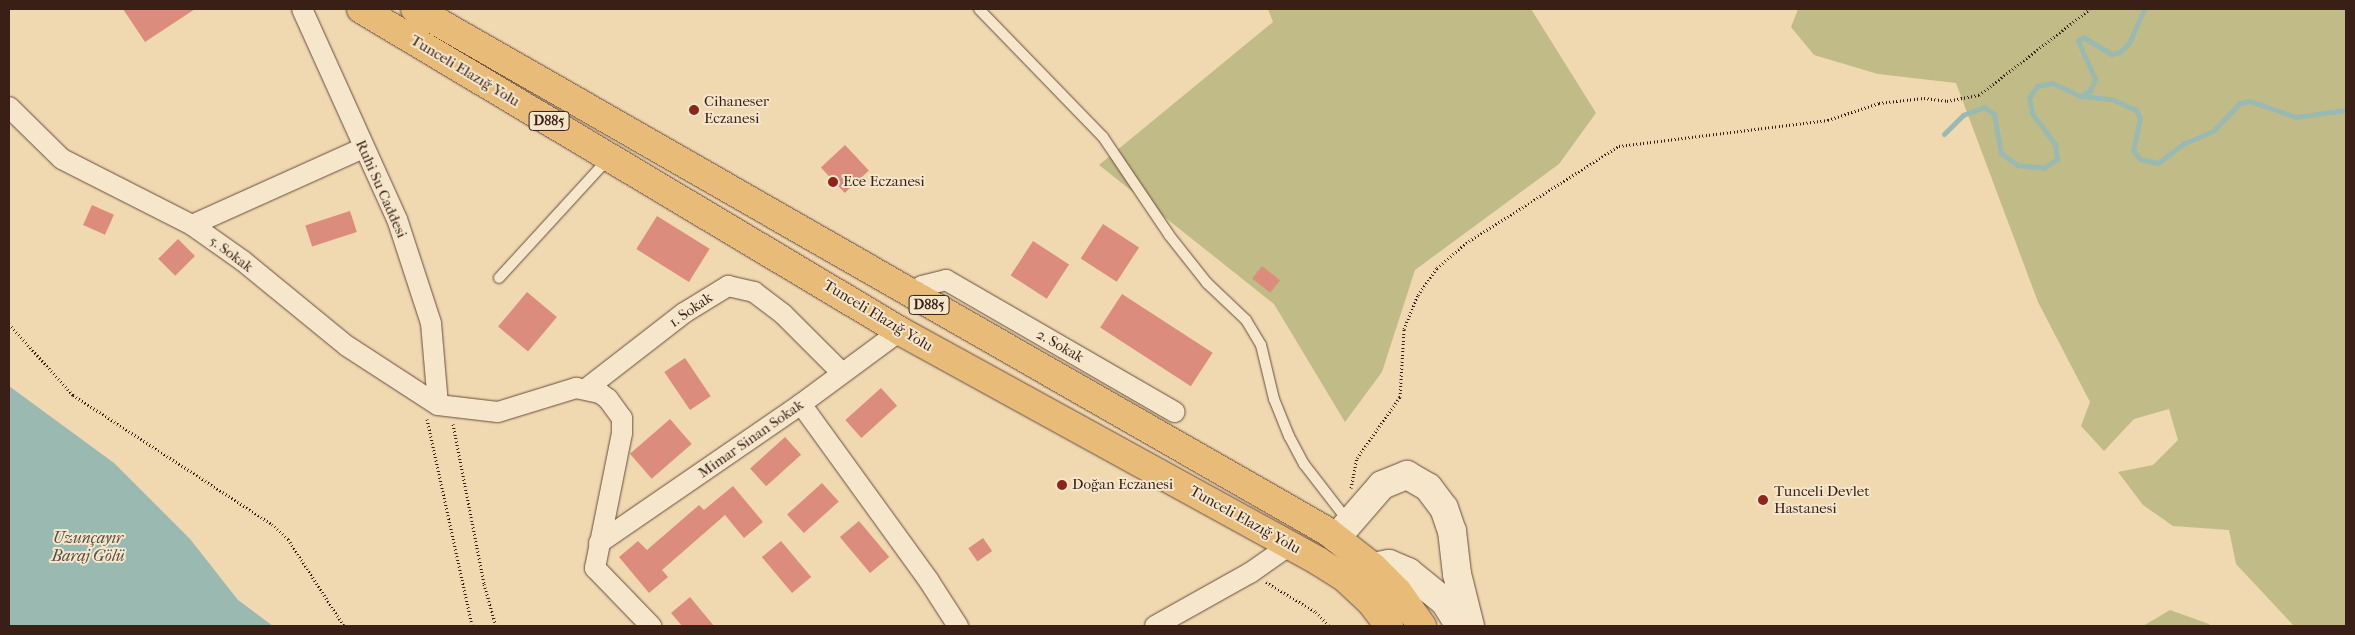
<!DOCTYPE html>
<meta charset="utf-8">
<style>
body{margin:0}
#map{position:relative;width:2355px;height:635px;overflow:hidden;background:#f0d8b1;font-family:"IM FELL French Canon",serif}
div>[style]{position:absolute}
.green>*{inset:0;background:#c1bc87}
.water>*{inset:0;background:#9ab9b0}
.stream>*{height:5px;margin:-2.5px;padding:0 2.5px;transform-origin:2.5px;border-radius:2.5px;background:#9ab9b0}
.building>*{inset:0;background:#dc8c7d;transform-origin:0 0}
.path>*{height:3px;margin-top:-1.5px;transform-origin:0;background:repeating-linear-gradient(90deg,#391f15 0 1px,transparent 0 3.5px)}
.roads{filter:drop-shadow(0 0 1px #674d3c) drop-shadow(0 0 1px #674d3c)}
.lane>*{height:10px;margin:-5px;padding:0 5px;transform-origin:5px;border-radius:5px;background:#f5e6cc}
.street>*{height:20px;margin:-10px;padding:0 10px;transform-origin:10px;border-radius:10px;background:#f5e6cc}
.secondary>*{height:28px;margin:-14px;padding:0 14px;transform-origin:14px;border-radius:14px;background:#f5e6cc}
.primary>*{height:28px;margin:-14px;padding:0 14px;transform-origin:14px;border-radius:14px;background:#e8bc78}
.dots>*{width:14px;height:14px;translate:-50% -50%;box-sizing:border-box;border:2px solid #f5e6cc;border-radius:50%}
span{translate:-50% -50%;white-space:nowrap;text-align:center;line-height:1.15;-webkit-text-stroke:4px #f5e6cc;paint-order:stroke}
.shield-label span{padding:1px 4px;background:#f5e6cc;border:1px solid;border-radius:4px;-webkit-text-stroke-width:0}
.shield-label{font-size:14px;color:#391f15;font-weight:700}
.street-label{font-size:15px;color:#391f15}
.poi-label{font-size:15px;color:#391f15}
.left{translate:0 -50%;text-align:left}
.water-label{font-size:16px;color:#564d44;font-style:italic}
.frame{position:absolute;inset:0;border:10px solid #391f15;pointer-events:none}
</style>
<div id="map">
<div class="green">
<i style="clip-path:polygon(1268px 9px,1531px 9px,1596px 113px,1559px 164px,1415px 270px,1382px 372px,1345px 422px,1274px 304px,1099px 165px,1273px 22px)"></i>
<i style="clip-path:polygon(1798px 9px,2346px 9px,2346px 626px,2294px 626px,2236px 564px,2229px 530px,2173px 526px,2143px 505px,2118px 472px,2153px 465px,2178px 440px,2169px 409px,2134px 419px,2104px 451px,2081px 426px,2090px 402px,2038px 302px,1956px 83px,1878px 74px,1814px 55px,1791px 27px)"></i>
<i style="clip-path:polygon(2170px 610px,2209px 624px,2211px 626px,2143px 626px)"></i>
</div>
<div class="water">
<i style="clip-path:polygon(9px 386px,114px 463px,190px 539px,238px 600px,273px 626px,9px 626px)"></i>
</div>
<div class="stream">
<i style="left:2081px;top:96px;width:31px;rotate:6deg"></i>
<i style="left:2112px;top:99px;width:26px;rotate:25deg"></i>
<i style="left:2136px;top:110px;width:9px;rotate:63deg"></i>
<i style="left:2140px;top:118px;width:33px;rotate:102deg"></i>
<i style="left:2133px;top:150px;width:11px;rotate:52deg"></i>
<i style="left:2140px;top:159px;width:18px;rotate:13deg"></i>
<i style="left:2158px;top:163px;width:34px;rotate:-37deg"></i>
<i style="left:2185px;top:143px;width:30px;rotate:-23deg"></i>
<i style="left:2213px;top:131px;width:39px;rotate:-46deg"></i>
<i style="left:2240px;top:103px;width:10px;rotate:-11deg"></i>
<i style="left:2250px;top:101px;width:49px;rotate:19.2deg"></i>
<i style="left:2296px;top:117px;width:50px;rotate:-8deg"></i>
<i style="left:1944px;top:134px;width:27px;rotate:-45deg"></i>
<i style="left:1963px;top:115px;width:22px;rotate:-21deg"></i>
<i style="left:1984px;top:107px;width:12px;rotate:35deg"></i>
<i style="left:1994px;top:114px;width:40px;rotate:80deg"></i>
<i style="left:2001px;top:153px;width:20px;rotate:37deg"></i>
<i style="left:2017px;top:165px;width:27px;rotate:6deg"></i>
<i style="left:2044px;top:168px;width:16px;rotate:-35deg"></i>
<i style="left:2057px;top:159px;width:15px;rotate:-98deg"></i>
<i style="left:2055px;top:144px;width:39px;rotate:-127deg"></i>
<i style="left:2032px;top:113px;width:15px;rotate:-101deg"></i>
<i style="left:2029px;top:98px;width:14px;rotate:-56deg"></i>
<i style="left:2037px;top:86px;width:15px;rotate:-11deg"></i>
<i style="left:2052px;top:83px;width:31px;rotate:25deg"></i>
<i style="left:2080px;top:96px;width:11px;rotate:-27deg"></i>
<i style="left:2090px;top:91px;width:13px;rotate:-67deg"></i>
<i style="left:2095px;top:79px;width:42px;rotate:-114.1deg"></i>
<i style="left:2078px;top:41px;width:6px;rotate:-39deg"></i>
<i style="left:2083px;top:37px;width:33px;rotate:31deg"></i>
<i style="left:2111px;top:54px;width:9px;rotate:-13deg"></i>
<i style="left:2120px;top:52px;width:13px;rotate:-45deg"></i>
<i style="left:2129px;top:43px;width:37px;rotate:-66deg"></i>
</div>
<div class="building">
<i style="clip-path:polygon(123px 9px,195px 9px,145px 42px)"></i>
<i style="left:845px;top:145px;width:35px;height:33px;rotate:47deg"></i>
<i style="left:92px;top:205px;width:24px;height:22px;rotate:24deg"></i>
<i style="left:350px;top:211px;width:22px;height:47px;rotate:72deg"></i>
<i style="left:657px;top:216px;width:62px;height:39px;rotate:32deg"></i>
<i style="left:1103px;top:224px;width:43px;height:41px;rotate:33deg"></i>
<i style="left:178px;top:239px;width:24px;height:28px;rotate:45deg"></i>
<i style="left:1033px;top:241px;width:43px;height:41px;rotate:33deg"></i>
<i style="left:1262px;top:266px;width:23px;height:16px;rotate:38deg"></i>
<i style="left:527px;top:292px;width:39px;height:45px;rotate:40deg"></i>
<i style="left:1122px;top:294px;width:108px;height:40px;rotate:33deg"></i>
<i style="left:685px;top:358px;width:46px;height:25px;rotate:56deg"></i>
<i style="left:881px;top:388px;width:24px;height:48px;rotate:48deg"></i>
<i style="left:670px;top:419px;width:33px;height:53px;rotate:49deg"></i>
<i style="left:785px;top:437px;width:24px;height:47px;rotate:48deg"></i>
<i style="left:822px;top:483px;width:25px;height:47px;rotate:48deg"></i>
<i style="clip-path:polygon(733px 486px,763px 522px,744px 538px,725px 515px,662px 570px,668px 577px,649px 593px,619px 557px,638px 541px,647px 550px,699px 505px,704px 510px)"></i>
<i style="left:859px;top:521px;width:47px;height:25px;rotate:50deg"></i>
<i style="left:983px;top:538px;width:16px;height:18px;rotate:55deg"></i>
<i style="left:781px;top:541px;width:47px;height:25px;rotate:50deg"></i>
<i style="clip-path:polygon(690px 597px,714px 626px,682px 626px,671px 613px)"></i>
</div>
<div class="path">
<i style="left:9px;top:324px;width:96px;rotate:48deg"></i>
<i style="left:73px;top:395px;width:237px;rotate:33deg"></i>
<i style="left:272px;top:524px;width:22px;rotate:43deg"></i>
<i style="left:288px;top:539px;width:103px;rotate:57.2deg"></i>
<i style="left:427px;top:419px;width:212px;rotate:77.7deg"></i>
<i style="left:453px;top:424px;width:163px;rotate:79deg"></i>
<i style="left:484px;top:584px;width:44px;rotate:74.1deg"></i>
<i style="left:1351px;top:488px;width:31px;rotate:-79deg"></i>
<i style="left:1357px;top:458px;width:75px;rotate:-54.8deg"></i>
<i style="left:1400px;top:397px;width:68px;rotate:-86.6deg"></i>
<i style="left:1404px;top:329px;width:37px;rotate:-68deg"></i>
<i style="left:1418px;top:295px;width:33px;rotate:-55deg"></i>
<i style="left:1437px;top:268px;width:38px;rotate:-41deg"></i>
<i style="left:1466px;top:243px;width:181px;rotate:-32.4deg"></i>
<i style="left:1619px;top:146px;width:211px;rotate:-7.1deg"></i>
<i style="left:1828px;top:120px;width:54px;rotate:-18.4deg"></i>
<i style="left:1879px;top:103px;width:45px;rotate:-6.3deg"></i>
<i style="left:1924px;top:98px;width:23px;rotate:7deg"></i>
<i style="left:1947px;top:101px;width:33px;rotate:-11deg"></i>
<i style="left:1979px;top:95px;width:140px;rotate:-37.8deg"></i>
<i style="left:1266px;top:582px;width:58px;rotate:31deg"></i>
<i style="left:1316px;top:612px;width:19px;rotate:47deg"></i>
</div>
<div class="roads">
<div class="lane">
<i style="left:979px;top:9px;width:178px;rotate:45.9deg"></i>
<i style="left:1103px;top:137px;width:118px;rotate:56deg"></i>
<i style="left:1169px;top:235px;width:61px;rotate:51.6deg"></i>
<i style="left:1207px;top:283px;width:54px;rotate:43.5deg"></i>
<i style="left:1246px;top:320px;width:29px;rotate:59deg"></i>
<i style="left:1261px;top:345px;width:56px;rotate:76.5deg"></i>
<i style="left:1274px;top:399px;width:40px;rotate:68deg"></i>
<i style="left:1289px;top:436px;width:32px;rotate:62deg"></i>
<i style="left:1304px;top:464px;width:72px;rotate:52.3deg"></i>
<i style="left:499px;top:278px;width:163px;rotate:-47.5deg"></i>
</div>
<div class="street">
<i style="left:302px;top:9px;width:230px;rotate:65.7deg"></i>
<i style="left:397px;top:219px;width:109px;rotate:71.9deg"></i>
<i style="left:431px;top:323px;width:82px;rotate:85.1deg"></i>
<i style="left:9px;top:107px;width:74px;rotate:44.5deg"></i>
<i style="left:62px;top:159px;width:146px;rotate:26.9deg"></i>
<i style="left:192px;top:225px;width:62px;rotate:35.2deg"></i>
<i style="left:243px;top:261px;width:134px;rotate:39.3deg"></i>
<i style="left:347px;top:346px;width:108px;rotate:33deg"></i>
<i style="left:438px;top:405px;width:60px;rotate:6.7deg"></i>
<i style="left:498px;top:412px;width:82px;rotate:-17.1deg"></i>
<i style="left:576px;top:388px;width:25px;rotate:12deg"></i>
<i style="left:600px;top:393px;width:10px;rotate:37deg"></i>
<i style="left:608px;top:399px;width:24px;rotate:54deg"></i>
<i style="left:622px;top:418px;width:15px;rotate:90deg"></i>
<i style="left:622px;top:433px;width:138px;rotate:101.3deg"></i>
<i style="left:595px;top:568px;width:81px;rotate:46deg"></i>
<i style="left:192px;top:225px;width:188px;rotate:-24.2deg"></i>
<i style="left:909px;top:293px;width:15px;rotate:-28deg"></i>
<i style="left:922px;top:286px;width:25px;rotate:-14deg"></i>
<i style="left:946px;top:280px;width:264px;rotate:30deg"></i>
<i style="left:586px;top:389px;width:124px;rotate:-37.8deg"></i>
<i style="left:684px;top:313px;width:52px;rotate:-31.5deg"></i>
<i style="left:728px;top:286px;width:27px;rotate:13deg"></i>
<i style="left:754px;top:292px;width:36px;rotate:37deg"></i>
<i style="left:783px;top:314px;width:83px;rotate:45deg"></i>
<i style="left:801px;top:404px;width:218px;rotate:54.1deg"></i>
<i style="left:929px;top:581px;width:54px;rotate:57.2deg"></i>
<i style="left:599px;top:543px;width:245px;rotate:-34.5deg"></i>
<i style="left:801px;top:404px;width:123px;rotate:-36.4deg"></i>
<i style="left:1155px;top:626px;width:109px;rotate:-29.2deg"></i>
<i style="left:1250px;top:573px;width:49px;rotate:-35deg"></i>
</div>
<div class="secondary">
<i style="left:1336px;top:538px;width:70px;rotate:-49deg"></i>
<i style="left:1382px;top:485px;width:27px;rotate:-22deg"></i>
<i style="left:1407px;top:475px;width:24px;rotate:30deg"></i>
<i style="left:1428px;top:487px;width:26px;rotate:53deg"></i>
<i style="left:1444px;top:508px;width:24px;rotate:71deg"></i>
<i style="left:1452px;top:531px;width:43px;rotate:83.4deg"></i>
<i style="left:1457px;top:574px;width:54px;rotate:76deg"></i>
<i style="left:1373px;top:567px;width:16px;rotate:-11deg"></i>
<i style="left:1389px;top:564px;width:21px;rotate:23deg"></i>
<i style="left:1408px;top:572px;width:48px;rotate:39deg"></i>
<i style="left:1445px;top:602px;width:28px;rotate:58deg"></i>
</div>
<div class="primary">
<i style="left:361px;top:9px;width:628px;rotate:30.85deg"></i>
<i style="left:900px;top:331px;width:477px;rotate:28.8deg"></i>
<i style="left:1318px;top:561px;width:31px;rotate:32deg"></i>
<i style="left:1344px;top:577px;width:37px;rotate:43deg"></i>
<i style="left:1371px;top:602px;width:30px;rotate:53deg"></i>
<i style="left:415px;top:9px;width:1051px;rotate:29.79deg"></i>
<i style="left:1327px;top:531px;width:58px;rotate:38deg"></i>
<i style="left:1373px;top:567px;width:35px;rotate:45deg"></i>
<i style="left:1398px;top:592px;width:42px;rotate:54.8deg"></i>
</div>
</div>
<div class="dots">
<i style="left:694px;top:110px;background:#8f2418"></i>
<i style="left:833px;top:182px;background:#8f2418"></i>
<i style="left:1062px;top:485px;background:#8f2418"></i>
<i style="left:1763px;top:500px;background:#8f2418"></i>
</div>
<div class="shield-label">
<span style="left:549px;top:121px">D885</span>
<span style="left:929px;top:305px">D885</span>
</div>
<div class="street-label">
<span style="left:465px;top:71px;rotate:31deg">Tunceli Elazığ Yolu</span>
<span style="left:381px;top:189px;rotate:66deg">Ruhi Su Caddesi</span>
<span style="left:231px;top:254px;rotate:37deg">5. Sokak</span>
<span style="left:691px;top:310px;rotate:-35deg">1. Sokak</span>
<span style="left:878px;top:316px;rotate:31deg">Tunceli Elazığ Yolu</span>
<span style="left:1060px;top:346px;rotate:30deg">2. Sokak</span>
<span style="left:751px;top:439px;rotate:-35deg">Mimar Sinan Sokak</span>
<span style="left:1245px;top:520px;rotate:29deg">Tunceli Elazığ Yolu</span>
</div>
<div class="poi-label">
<span class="left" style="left:704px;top:110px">Cihaneser<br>Eczanesi</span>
<span class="left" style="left:843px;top:182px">Ece Eczanesi</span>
<span class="left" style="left:1072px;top:485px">Doğan Eczanesi</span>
<span class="left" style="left:1774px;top:500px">Tunceli Devlet<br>Hastanesi</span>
</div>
<div class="water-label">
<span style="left:88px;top:547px">Uzunçayır<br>Baraj Gölü</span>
</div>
<div class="frame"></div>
</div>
